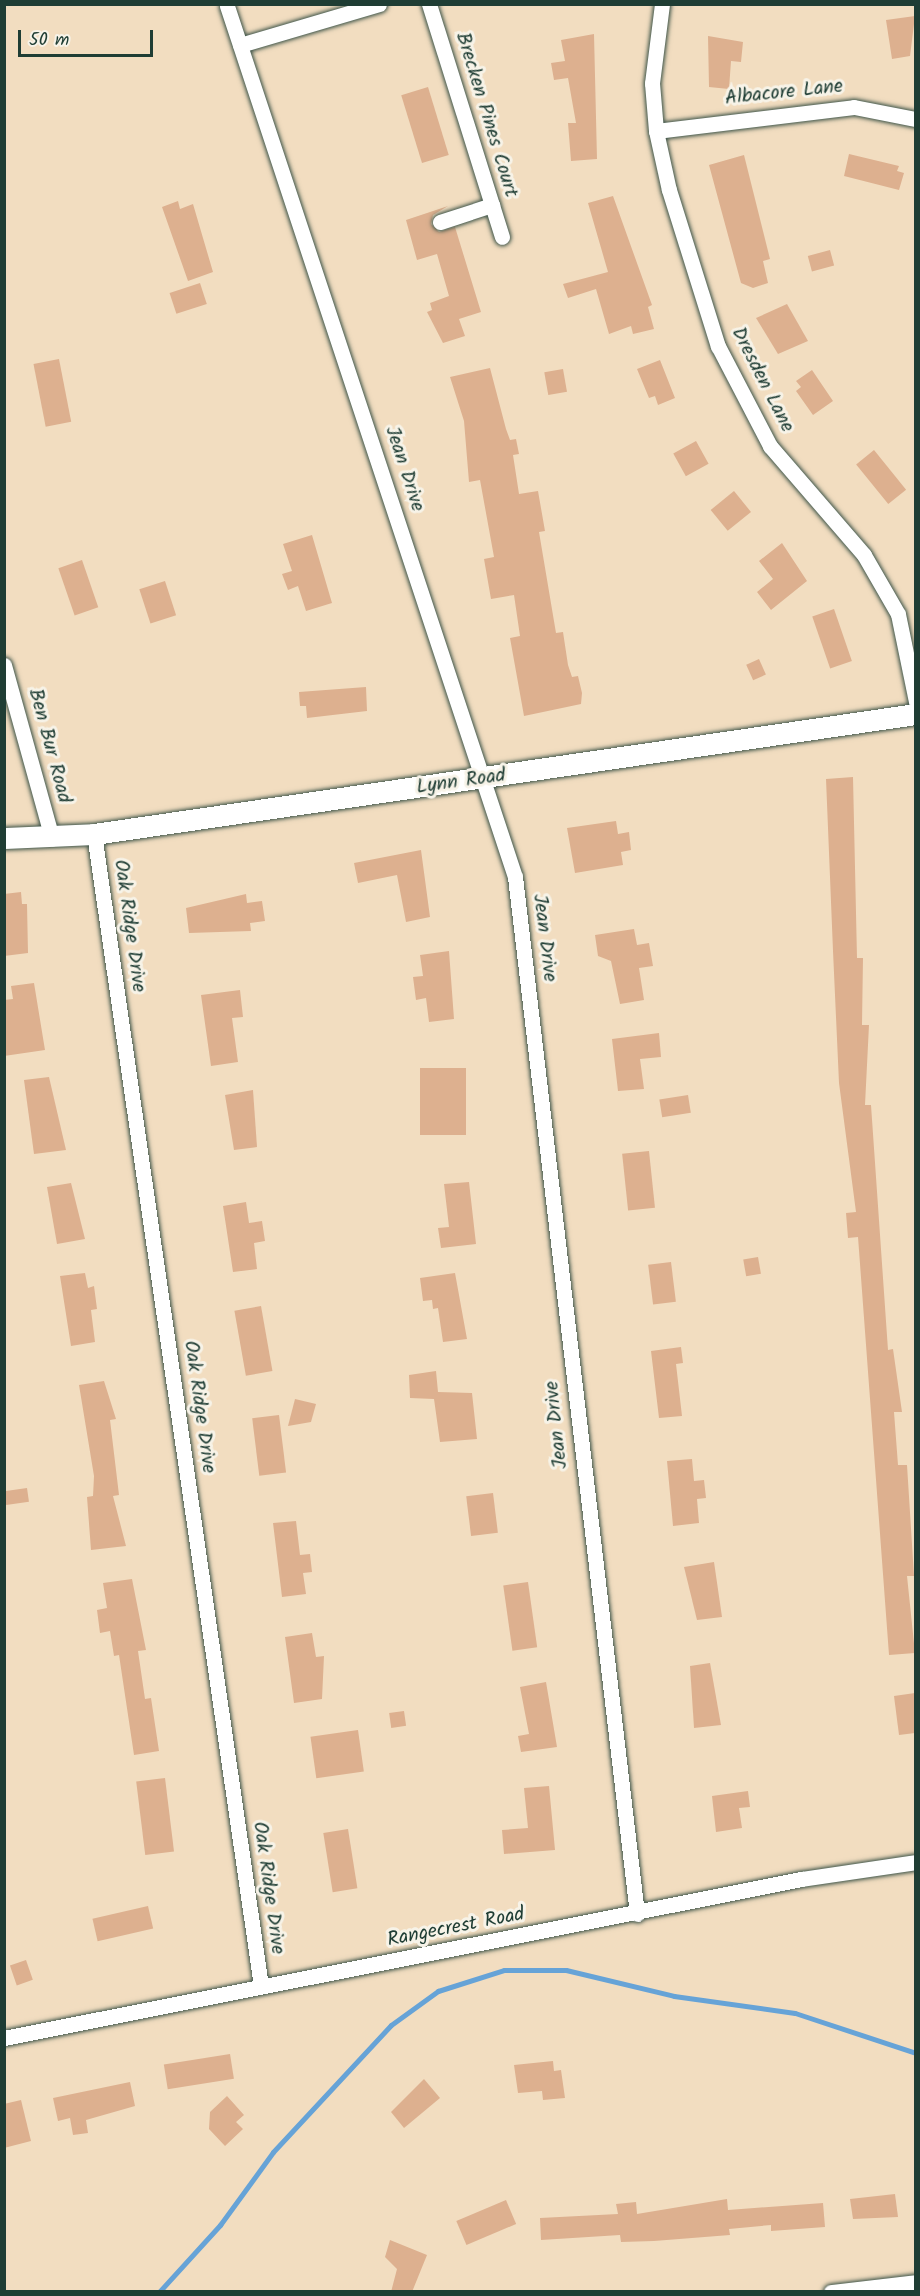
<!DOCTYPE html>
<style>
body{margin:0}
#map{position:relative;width:920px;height:2296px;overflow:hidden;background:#f2ddc0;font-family:Kalam,sans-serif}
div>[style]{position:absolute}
.stream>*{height:5px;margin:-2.5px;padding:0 2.5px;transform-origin:2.5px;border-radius:2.5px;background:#66a3d7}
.building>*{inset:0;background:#ddb08f;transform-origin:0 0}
.roads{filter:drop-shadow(0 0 2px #3f5549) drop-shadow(0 0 2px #3f5549)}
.street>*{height:15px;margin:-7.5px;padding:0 7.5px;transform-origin:7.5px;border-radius:7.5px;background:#fff}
.secondary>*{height:21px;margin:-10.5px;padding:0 10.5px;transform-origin:10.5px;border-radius:10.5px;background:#fff}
span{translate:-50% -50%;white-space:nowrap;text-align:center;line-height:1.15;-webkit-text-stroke:6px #f7f3e8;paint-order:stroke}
.street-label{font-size:20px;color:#1f3d34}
.frame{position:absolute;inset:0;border:6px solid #1f3d34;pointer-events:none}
.scale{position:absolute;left:18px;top:30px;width:135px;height:27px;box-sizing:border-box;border:3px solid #1f3d34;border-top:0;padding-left:8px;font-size:18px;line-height:21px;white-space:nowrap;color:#1f3d34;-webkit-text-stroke:4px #f7f3e8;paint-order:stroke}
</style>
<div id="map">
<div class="stream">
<i style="left:159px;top:2292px;width:91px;rotate:-47.7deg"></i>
<i style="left:220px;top:2225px;width:90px;rotate:-54deg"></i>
<i style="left:273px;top:2152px;width:173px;rotate:-47.1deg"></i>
<i style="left:391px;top:2025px;width:58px;rotate:-35.9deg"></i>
<i style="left:438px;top:1991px;width:69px;rotate:-17.7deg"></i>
<i style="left:504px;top:1970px;width:62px"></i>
<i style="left:566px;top:1970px;width:111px;rotate:13.5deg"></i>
<i style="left:674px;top:1996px;width:122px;rotate:8deg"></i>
<i style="left:795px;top:2013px;width:127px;rotate:18.3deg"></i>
</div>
<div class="building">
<i style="clip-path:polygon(915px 16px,910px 56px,892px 59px,886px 20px)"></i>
<i style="clip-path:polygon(594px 34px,597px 159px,571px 161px,568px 123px,576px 123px,568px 78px,554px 80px,551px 63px,565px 61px,561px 40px)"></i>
<i style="clip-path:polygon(708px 36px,743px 42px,741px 62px,731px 61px,729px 89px,709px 87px)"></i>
<i style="left:428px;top:87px;width:71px;height:28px;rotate:73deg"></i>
<i style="clip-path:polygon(849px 154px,899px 166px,897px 171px,904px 173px,899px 190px,844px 176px)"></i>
<i style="clip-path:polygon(744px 155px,770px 259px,763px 261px,768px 283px,753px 288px,741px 283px,709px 165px)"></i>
<i style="clip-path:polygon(613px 196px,652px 305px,648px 307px,654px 329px,633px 334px,631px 326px,609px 334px,596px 289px,568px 298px,563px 284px,608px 272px,588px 203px)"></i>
<i style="clip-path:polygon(178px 201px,180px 209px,193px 204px,213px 272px,188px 281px,162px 207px)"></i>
<i style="clip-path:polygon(448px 206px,433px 215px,431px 224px,439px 232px,455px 227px,481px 312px,459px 319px,465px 336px,443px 343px,427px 312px,432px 310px,430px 303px,449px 296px,437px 254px,417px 260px,406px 220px)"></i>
<i style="left:830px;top:250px;width:16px;height:23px;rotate:75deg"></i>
<i style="left:200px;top:283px;width:22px;height:32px;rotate:72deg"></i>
<i style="clip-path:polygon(787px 304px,808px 341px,778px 354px,756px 318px)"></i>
<i style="left:59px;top:359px;width:64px;height:26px;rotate:79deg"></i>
<i style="clip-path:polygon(660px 360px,675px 398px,658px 405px,655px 396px,649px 398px,637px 369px)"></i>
<i style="clip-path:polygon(490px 368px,506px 429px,510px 440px,516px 439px,519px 454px,513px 455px,519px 494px,538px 491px,545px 531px,539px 532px,556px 633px,563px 632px,568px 665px,572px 677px,578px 676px,582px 693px,581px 704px,524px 716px,510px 638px,520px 636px,514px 595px,491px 599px,484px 559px,494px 557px,480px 480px,469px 482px,464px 421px,450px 377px)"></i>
<i style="left:563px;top:369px;width:23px;height:19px;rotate:80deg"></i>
<i style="clip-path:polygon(812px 370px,833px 401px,813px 415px,796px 391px,801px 387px,796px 381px)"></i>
<i style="left:696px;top:441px;width:26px;height:26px;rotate:61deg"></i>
<i style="left:874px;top:450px;width:51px;height:23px;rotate:51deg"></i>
<i style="left:734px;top:491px;width:27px;height:30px;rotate:51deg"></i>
<i style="clip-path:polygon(312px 535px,332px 603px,306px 611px,298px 586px,288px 590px,282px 574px,292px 571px,283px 544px)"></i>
<i style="clip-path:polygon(782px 543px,807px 581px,771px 610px,757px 592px,773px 579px,759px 561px)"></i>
<i style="left:82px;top:560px;width:50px;height:25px;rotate:71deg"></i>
<i style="left:165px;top:581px;width:36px;height:27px;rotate:72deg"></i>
<i style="left:834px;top:609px;width:55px;height:23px;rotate:71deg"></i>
<i style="left:759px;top:659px;width:17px;height:14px;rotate:66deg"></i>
<i style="clip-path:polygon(366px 687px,367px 711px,307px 718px,306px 706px,300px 706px,299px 692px)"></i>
<i style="clip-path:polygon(853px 777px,857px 958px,863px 958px,862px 1025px,869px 1025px,865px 1105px,871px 1105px,888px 1350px,893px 1349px,902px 1412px,894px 1412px,898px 1465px,907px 1465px,914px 1576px,907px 1576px,915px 1653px,889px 1655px,858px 1237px,848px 1238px,846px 1213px,856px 1212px,839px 1083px,833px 951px,826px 779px)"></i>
<i style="clip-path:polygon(616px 821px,618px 834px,629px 832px,631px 850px,621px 852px,623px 865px,575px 873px,567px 828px)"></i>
<i style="clip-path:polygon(421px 850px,430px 917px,406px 922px,397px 875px,358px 883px,354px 863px)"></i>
<i style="clip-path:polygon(21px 892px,22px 904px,27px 904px,28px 953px,4px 956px,4px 894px)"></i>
<i style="clip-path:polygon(246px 894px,247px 903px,262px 901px,265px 921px,250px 923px,251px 931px,189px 933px,186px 908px)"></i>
<i style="clip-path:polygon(634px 929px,637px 945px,649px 943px,653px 966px,639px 968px,644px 1000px,620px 1004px,611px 961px,598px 956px,595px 935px)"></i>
<i style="clip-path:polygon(449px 951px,454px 1019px,429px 1022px,426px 998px,416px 1000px,413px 977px,423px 976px,420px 955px)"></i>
<i style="clip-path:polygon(34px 983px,45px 1050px,4px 1056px,4px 1000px,13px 999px,11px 986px)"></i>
<i style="clip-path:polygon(240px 990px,243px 1017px,232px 1018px,238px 1062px,211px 1066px,201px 995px)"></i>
<i style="clip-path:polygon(659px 1033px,661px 1057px,640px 1059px,644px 1089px,618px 1091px,612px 1039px)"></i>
<i style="left:420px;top:1068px;width:46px;height:67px"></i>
<i style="clip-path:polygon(49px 1077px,66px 1150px,34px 1154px,24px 1080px)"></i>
<i style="clip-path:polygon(253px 1090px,257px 1147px,234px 1150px,225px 1095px)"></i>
<i style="left:688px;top:1095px;width:18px;height:29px;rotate:81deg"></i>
<i style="left:649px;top:1151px;width:57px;height:27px;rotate:84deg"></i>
<i style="clip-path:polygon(469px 1182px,476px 1244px,441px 1248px,438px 1228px,449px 1227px,444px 1184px)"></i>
<i style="clip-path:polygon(71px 1183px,85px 1239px,57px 1244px,47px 1187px)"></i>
<i style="clip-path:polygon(246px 1202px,249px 1223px,262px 1221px,265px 1241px,254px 1243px,257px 1269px,233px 1272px,223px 1206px)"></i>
<i style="left:758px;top:1257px;width:17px;height:15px;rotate:80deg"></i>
<i style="left:671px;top:1262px;width:40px;height:23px;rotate:83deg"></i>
<i style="clip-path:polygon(85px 1273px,88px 1288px,94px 1286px,97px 1309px,91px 1310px,95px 1342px,71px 1346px,60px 1276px)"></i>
<i style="clip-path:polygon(455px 1273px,467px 1339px,443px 1342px,438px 1308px,433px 1309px,432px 1300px,423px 1301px,420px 1278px)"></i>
<i style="left:261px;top:1306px;width:66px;height:27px;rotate:80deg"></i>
<i style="clip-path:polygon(681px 1347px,683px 1363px,676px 1364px,682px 1416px,659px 1418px,651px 1351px)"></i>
<i style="clip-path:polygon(436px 1371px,438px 1392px,472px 1393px,477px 1439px,440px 1442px,434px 1399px,410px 1398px,409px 1375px)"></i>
<i style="clip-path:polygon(104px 1381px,116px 1419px,110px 1420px,119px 1495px,113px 1496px,126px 1546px,91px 1550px,87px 1497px,93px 1496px,94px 1476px,79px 1385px)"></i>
<i style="clip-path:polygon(295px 1399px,316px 1404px,311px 1422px,288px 1426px)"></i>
<i style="left:279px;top:1415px;width:58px;height:27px;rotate:83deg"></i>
<i style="clip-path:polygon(692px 1459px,694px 1481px,704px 1480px,706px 1498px,697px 1499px,699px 1523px,673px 1526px,667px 1461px)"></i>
<i style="left:27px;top:1488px;width:14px;height:23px;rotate:82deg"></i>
<i style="left:493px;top:1493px;width:40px;height:27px;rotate:83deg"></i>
<i style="clip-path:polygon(296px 1521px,300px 1555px,310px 1554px,312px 1572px,303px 1573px,306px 1594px,282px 1597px,273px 1523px)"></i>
<i style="clip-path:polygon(714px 1562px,722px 1617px,697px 1620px,684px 1567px)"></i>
<i style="clip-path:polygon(132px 1579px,146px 1650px,138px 1651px,145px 1699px,151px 1698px,159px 1751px,134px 1755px,119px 1655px,114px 1656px,110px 1631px,100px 1633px,97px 1610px,107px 1608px,103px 1583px)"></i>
<i style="left:528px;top:1582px;width:66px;height:25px;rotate:82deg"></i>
<i style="clip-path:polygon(312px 1633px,316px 1657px,324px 1656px,322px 1699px,294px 1703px,285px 1637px)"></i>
<i style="clip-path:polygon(710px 1663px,721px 1725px,694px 1728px,690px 1666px)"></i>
<i style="clip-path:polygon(546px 1682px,557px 1747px,521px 1752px,518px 1736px,529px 1734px,520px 1687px)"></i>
<i style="clip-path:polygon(915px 1693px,915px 1733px,899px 1735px,894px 1696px)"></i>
<i style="left:404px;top:1711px;width:15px;height:15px;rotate:82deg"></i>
<i style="left:358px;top:1730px;width:42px;height:48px;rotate:82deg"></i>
<i style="left:165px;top:1778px;width:74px;height:29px;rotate:83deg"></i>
<i style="clip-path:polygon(549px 1786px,555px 1850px,504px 1854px,502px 1830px,528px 1828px,524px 1788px)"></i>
<i style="clip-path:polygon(748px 1791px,750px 1807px,739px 1808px,742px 1828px,716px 1832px,712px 1796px)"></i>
<i style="left:348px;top:1829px;width:60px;height:25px;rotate:81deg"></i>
<i style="left:148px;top:1906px;width:23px;height:57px;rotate:77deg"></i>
<i style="left:26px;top:1960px;width:21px;height:17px;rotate:71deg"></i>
<i style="left:230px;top:2054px;width:25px;height:67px;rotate:81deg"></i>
<i style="clip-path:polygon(553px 2061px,554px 2071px,561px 2070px,565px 2098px,543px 2100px,542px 2091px,518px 2093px,514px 2065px)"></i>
<i style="clip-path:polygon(424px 2079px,440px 2098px,404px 2128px,391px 2112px)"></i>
<i style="clip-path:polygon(130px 2082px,135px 2106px,86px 2120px,88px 2133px,73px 2135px,70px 2118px,58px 2121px,53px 2098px)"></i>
<i style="clip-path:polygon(227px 2096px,244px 2115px,236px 2122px,243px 2129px,225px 2146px,209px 2129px,210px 2112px)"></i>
<i style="clip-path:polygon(21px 2100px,31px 2141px,4px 2148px,4px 2104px)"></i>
<i style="clip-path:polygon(895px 2194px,898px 2217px,853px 2219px,850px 2199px)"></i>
<i style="clip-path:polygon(727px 2199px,728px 2210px,823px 2203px,825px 2227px,771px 2231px,771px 2225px,729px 2229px,730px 2235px,654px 2241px,621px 2242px,620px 2235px,541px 2240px,540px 2218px,618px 2214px,616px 2204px,636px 2202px,637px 2214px)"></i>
<i style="left:506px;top:2200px;width:26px;height:54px;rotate:67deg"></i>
<i style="clip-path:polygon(390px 2240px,427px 2255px,412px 2292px,391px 2292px,397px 2269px,385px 2257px)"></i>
</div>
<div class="roads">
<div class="street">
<i style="left:429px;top:4px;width:244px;rotate:72.6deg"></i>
<i style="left:662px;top:4px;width:80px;rotate:97.2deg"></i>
<i style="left:652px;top:83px;width:48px;rotate:85.2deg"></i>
<i style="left:656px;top:131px;width:60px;rotate:77.6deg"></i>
<i style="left:669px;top:190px;width:164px;rotate:72.6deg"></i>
<i style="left:718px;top:346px;width:113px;rotate:62.5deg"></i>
<i style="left:770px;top:446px;width:144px;rotate:49.2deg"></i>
<i style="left:864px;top:555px;width:68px;rotate:60deg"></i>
<i style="left:898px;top:614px;width:90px;rotate:78.4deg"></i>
<i style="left:227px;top:6px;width:917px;rotate:71.7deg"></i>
<i style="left:515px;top:877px;width:1044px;rotate:83.29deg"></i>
<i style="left:240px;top:45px;width:145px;rotate:-16.4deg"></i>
<i style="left:656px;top:131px;width:199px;rotate:-6.9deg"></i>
<i style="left:854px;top:107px;width:63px;rotate:11deg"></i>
<i style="left:440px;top:222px;width:55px;rotate:-18.1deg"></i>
<i style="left:4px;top:665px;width:180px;rotate:74.5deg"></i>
<i style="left:94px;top:834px;width:1164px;rotate:81.75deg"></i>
<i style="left:4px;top:2038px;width:813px;rotate:-11.28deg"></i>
<i style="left:801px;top:1879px;width:116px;rotate:-8.4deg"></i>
<i style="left:831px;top:2292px;width:86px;rotate:-6.7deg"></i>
</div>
<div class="secondary">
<i style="left:4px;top:838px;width:90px;rotate:-2.5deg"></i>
<i style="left:94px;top:834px;width:831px;rotate:-8.31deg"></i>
</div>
</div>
<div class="street-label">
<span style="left:784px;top:93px;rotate:-6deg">Albacore Lane</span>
<span style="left:486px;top:115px;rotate:73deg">Brecken Pines Court</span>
<span style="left:762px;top:380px;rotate:63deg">Dresden Lane</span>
<span style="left:404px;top:469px;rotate:72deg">Jean Drive</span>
<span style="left:49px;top:746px;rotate:75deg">Ben Bur Road</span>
<span style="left:461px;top:782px;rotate:-8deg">Lynn Road</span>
<span style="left:129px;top:926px;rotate:82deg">Oak Ridge Drive</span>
<span style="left:544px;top:938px;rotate:83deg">Jean Drive</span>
<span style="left:199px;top:1407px;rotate:82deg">Oak Ridge Drive</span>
<span style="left:557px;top:1425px;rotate:-96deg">Jean Drive</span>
<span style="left:268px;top:1888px;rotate:82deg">Oak Ridge Drive</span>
<span style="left:456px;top:1928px;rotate:-11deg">Rangecrest Road</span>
</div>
<div class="frame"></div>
<div class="scale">50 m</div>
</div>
